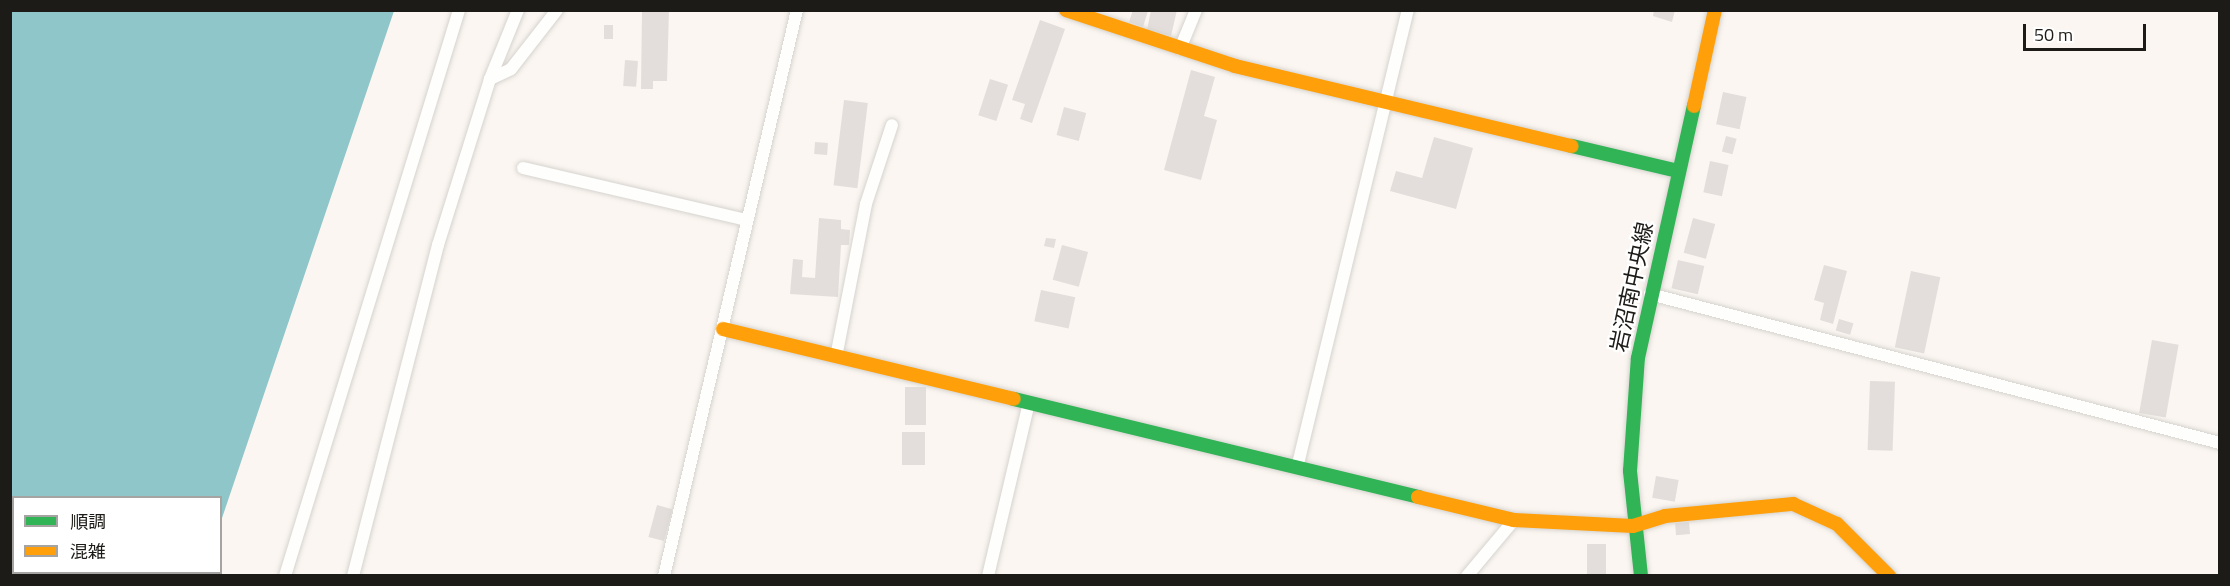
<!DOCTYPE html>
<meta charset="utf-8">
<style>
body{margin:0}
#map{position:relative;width:2230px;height:586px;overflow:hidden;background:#fbf6f1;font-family:"Titillium Web","Noto Sans JP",sans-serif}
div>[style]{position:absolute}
.water>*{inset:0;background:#8ec6ca}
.building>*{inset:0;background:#e3dedb;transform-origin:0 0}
.roads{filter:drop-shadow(0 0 2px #d6d3cf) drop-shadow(0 0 2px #d6d3cf)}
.street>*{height:12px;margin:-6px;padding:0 6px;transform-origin:6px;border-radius:6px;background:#fefefd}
.fast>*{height:14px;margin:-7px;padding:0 7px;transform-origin:7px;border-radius:7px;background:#30b455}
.slow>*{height:14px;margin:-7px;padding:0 7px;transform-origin:7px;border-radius:7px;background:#ff9f0a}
span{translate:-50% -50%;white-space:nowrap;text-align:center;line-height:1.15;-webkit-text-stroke:4.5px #fff;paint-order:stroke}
.street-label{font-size:22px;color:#1d1b17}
.frame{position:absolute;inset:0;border:12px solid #1d1b17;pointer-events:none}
.legend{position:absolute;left:12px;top:496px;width:210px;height:78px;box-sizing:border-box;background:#fff;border:2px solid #a5a4a2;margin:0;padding:8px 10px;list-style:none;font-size:18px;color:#1d1b17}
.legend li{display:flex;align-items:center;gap:12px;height:30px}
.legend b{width:30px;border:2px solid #a5a4a2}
.scale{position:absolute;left:2023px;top:24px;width:123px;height:27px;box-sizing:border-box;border:3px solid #1d1b17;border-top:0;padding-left:8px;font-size:18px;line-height:21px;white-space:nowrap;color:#1d1b17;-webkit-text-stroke:4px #fff;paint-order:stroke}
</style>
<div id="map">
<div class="water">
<i style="clip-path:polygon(10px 11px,394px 11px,221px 521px,220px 498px,14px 498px,14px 572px,203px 573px,202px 575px,11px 575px)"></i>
</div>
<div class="building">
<i style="clip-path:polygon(642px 10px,669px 10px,667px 81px,653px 81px,653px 89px,641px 89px)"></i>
<i style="clip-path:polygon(1133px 10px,1148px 11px,1143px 27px,1129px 22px)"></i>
<i style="clip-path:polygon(1151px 10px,1177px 10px,1171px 36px,1147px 30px)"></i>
<i style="clip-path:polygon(1654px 10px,1675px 10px,1672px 22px,1653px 16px)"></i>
<i style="clip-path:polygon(1040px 20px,1065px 29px,1032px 123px,1020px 119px,1025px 104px,1012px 100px)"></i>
<i style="left:604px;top:25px;width:9px;height:14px"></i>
<i style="left:625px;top:60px;width:13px;height:26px;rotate:4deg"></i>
<i style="clip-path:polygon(1191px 70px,1215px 77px,1204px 116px,1217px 120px,1201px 180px,1164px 170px)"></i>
<i style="left:990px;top:79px;width:19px;height:38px;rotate:18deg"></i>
<i style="left:1723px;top:92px;width:24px;height:33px;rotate:12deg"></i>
<i style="left:844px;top:100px;width:24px;height:86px;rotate:7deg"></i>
<i style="left:1064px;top:107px;width:23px;height:29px;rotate:15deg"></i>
<i style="left:1726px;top:136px;width:11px;height:16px;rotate:15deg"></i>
<i style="clip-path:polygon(1434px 137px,1473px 148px,1456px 209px,1390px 191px,1396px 171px,1422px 178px)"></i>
<i style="left:815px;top:142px;width:13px;height:12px;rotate:4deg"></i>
<i style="left:1710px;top:161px;width:19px;height:32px;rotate:12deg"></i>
<i style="clip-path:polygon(819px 218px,841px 220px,841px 229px,850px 230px,849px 245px,841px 245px,838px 297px,790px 294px,793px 259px,803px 260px,802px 277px,815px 278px)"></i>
<i style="left:1693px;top:218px;width:23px;height:36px;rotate:15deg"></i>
<i style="clip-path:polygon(1046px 238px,1056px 239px,1054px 248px,1044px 246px)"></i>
<i style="left:1062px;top:245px;width:27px;height:36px;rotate:15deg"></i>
<i style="left:1678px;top:260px;width:27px;height:29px;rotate:13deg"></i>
<i style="clip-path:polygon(1824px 265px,1847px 271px,1833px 324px,1820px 320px,1824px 303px,1814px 300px)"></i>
<i style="left:1911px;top:271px;width:30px;height:78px;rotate:12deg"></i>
<i style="left:1041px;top:290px;width:35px;height:32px;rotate:12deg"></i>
<i style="left:1839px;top:319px;width:15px;height:12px;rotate:16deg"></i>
<i style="left:2152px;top:340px;width:27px;height:74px;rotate:10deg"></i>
<i style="left:1870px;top:381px;width:25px;height:69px;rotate:2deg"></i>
<i style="left:905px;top:387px;width:21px;height:38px"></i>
<i style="left:925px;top:432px;width:33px;height:23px;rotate:90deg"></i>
<i style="left:1656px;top:476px;width:23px;height:22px;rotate:10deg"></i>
<i style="left:657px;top:505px;width:16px;height:33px;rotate:15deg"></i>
<i style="left:1689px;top:522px;width:12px;height:14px;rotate:85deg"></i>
<i style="left:1606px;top:544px;width:32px;height:19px;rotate:90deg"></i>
</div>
<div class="roads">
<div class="street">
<i style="left:1180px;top:49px;width:42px;rotate:-67.7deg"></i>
<i style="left:490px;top:79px;width:23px;rotate:-25deg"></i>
<i style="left:511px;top:69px;width:75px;rotate:-52.1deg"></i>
<i style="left:523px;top:168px;width:230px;rotate:13.1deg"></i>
<i style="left:1650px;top:294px;width:589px;rotate:14.65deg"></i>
<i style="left:836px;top:357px;width:156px;rotate:-78.9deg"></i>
<i style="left:866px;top:204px;width:83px;rotate:-71.8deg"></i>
<i style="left:1297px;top:468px;width:471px;rotate:-76.4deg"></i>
<i style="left:285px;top:576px;width:592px;rotate:-72.91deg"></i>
<i style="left:353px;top:576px;width:342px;rotate:-75.6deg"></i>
<i style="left:438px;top:245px;width:174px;rotate:-72.6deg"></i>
<i style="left:490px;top:79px;width:74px;rotate:-67.9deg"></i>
<i style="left:664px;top:576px;width:581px;rotate:-76.78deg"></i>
<i style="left:988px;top:576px;width:178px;rotate:-76.7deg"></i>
<i style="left:1467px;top:576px;width:73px;rotate:-50deg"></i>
</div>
<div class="fast">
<i style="left:1572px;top:146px;width:109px;rotate:13.3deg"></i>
<i style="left:1014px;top:399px;width:416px;rotate:13.6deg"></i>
<i style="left:1641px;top:576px;width:106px;rotate:-96deg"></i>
<i style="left:1630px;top:471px;width:113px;rotate:-86deg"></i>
<i style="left:1638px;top:358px;width:258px;rotate:-77.5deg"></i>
</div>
<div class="slow">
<i style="left:1066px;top:10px;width:178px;rotate:18.3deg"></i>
<i style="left:1235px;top:66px;width:346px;rotate:13.4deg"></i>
<i style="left:1694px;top:106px;width:98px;rotate:-77.7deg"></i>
<i style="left:723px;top:329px;width:299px;rotate:13.5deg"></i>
<i style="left:1418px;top:497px;width:99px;rotate:13.5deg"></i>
<i style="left:1514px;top:520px;width:119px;rotate:2.9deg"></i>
<i style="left:1633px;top:526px;width:34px;rotate:-17deg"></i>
<i style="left:1665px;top:516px;width:129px;rotate:-5.4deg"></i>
<i style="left:1793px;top:504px;width:48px;rotate:24.4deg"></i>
<i style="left:1837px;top:524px;width:74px;rotate:45deg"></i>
</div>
</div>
<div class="street-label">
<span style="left:1632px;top:287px;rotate:-78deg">岩沼南中央線</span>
</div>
<div class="frame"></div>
<ul class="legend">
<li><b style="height:8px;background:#30b455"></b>順調</li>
<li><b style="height:8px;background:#ff9f0a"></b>混雑</li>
</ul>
<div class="scale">50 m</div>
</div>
